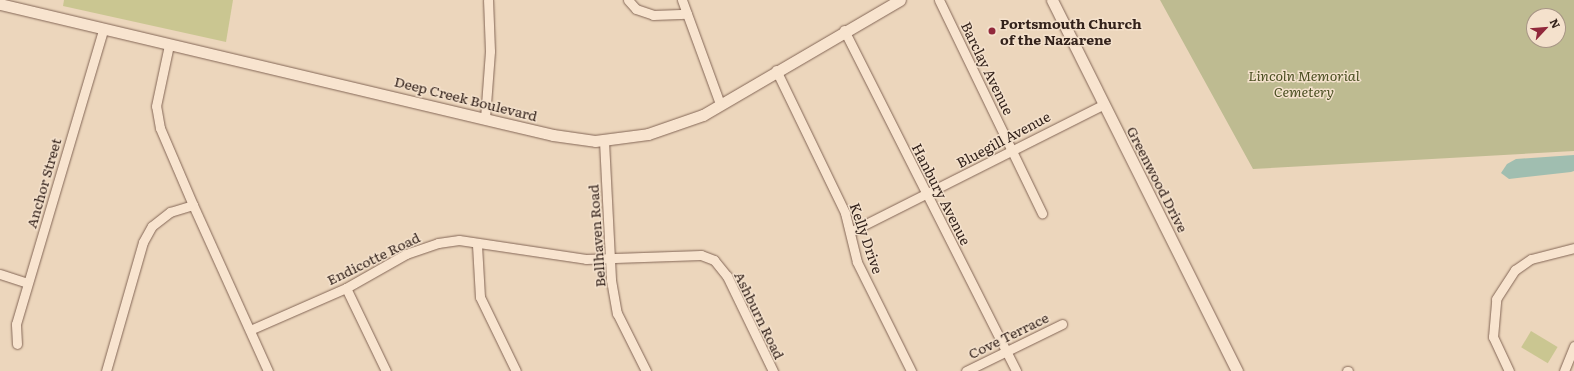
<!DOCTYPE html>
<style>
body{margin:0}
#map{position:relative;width:1574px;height:371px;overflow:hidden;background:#ecd6bc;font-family:Literata,serif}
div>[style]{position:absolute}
.green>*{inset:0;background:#cac691;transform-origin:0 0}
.cemetery>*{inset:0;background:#bebb91}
.water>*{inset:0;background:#a0beb0}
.roads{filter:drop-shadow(0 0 1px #836656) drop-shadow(0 0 1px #836656)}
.minor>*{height:9px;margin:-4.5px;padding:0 4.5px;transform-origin:4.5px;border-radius:4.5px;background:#f8e4cf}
.tertiary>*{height:11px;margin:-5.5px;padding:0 5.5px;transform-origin:5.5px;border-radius:5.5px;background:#f8e4cf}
.dots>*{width:11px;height:11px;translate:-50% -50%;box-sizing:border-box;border:2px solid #f4e1cc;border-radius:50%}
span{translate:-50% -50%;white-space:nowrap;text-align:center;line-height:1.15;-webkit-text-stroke:3px #f4e1cc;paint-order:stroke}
.poi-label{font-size:14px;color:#33221b;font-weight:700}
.left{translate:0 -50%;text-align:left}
.street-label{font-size:14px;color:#33221b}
.park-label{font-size:14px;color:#4b4f22;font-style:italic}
.north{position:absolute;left:1526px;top:8px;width:40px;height:40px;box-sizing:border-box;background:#f4e1cc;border:1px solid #a79585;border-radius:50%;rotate:64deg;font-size:11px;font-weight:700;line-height:16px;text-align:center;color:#33221b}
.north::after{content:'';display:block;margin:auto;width:14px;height:18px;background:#91283b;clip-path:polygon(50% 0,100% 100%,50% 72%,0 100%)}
</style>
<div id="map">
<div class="green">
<i style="clip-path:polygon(64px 0,233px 0,226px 42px,63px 6px)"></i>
<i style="left:1531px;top:331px;width:31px;height:19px;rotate:31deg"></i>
</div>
<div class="cemetery">
<i style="clip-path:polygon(evenodd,1160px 0,1574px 0,1574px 151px,1253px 169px,1160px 0,1534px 16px,1558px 16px,1558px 40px,1534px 40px,1534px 16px)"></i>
</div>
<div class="water">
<i style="clip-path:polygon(1574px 155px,1574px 171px,1571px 172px,1509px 179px,1501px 173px,1507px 164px,1516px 159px)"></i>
</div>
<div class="roads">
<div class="minor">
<i style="left:628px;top:0;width:12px;rotate:48deg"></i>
<i style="left:636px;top:9px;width:18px;rotate:19deg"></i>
<i style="left:653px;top:15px;width:34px;rotate:-2deg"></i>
<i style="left:682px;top:0;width:111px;rotate:69.9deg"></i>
<i style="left:939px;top:0;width:237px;rotate:64.2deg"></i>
<i style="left:844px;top:30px;width:382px;rotate:63.2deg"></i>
<i style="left:776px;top:70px;width:159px;rotate:64.2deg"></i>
<i style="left:845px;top:213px;width:50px;rotate:76.2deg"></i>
<i style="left:857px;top:262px;width:122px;rotate:63.6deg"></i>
<i style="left:485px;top:118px;width:67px;rotate:-85.7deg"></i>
<i style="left:490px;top:51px;width:51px;rotate:-92.2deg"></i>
<i style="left:604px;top:141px;width:139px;rotate:87.1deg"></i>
<i style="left:611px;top:280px;width:34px;rotate:80deg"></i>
<i style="left:617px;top:313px;width:65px;rotate:63.4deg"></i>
<i style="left:193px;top:205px;width:182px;rotate:65.7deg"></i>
<i style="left:852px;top:231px;width:282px;rotate:-26.7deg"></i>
<i style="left:477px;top:245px;width:52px;rotate:86.7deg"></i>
<i style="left:480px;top:297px;width:82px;rotate:64.1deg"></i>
<i style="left:0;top:274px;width:29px;rotate:18deg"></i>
<i style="left:346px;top:288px;width:92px;rotate:64.3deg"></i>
<i style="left:250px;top:330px;width:105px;rotate:-23.6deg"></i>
<i style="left:346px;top:288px;width:69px;rotate:-29.5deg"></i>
<i style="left:406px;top:254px;width:34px;rotate:-19deg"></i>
<i style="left:438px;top:243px;width:21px;rotate:-8deg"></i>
<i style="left:459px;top:240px;width:128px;rotate:8.5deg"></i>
<i style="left:586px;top:259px;width:115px;rotate:-2deg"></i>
<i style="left:701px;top:255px;width:14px;rotate:21deg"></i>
<i style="left:714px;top:260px;width:21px;rotate:51deg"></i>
<i style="left:727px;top:276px;width:106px;rotate:64.2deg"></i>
<i style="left:17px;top:344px;width:20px;rotate:-93deg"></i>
<i style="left:16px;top:324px;width:307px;rotate:-73.5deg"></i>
<i style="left:106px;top:371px;width:134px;rotate:-74deg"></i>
<i style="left:143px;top:242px;width:18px;rotate:-61deg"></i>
<i style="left:152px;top:226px;width:23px;rotate:-38deg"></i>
<i style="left:170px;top:212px;width:24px;rotate:-17deg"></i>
<i style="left:193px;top:205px;width:84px;rotate:-113.2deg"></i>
<i style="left:160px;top:128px;width:22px;rotate:-100deg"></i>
<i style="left:156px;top:106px;width:62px;rotate:-78deg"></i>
<i style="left:966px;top:371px;width:107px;rotate:-26.1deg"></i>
<i style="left:1347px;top:371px;width:1px"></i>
<i style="left:1509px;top:371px;width:38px;rotate:-115deg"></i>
<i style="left:1493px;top:337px;width:38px;rotate:-85deg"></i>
<i style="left:1496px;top:299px;width:35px;rotate:-57deg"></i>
<i style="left:1515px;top:270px;width:19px;rotate:-35deg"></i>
<i style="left:1531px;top:259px;width:44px;rotate:-14.3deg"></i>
<i style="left:1564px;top:371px;width:27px;rotate:-68deg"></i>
</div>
<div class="tertiary">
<i style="left:1052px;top:0;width:415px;rotate:63.5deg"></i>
<i style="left:0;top:4px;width:568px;rotate:13.33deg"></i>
<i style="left:553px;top:135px;width:42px;rotate:8.1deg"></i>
<i style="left:595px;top:141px;width:53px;rotate:-7.5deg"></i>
<i style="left:648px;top:134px;width:58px;rotate:-19.1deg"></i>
<i style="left:703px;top:115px;width:228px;rotate:-30.3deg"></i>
</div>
</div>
<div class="dots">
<i style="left:992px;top:31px;background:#91283b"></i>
</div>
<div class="poi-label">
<span class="left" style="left:1000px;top:31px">Portsmouth Church<br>of the Nazarene</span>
</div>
<div class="street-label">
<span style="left:988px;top:68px;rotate:64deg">Barclay Avenue</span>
<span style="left:466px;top:98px;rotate:14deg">Deep Creek Boulevard</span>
<span style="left:1003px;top:139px;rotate:-28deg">Bluegill Avenue</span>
<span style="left:1158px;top:179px;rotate:63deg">Greenwood Drive</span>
<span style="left:43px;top:183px;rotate:-74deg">Anchor Street</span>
<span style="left:942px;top:194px;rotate:63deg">Hanbury Avenue</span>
<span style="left:596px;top:236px;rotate:-94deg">Bellhaven Road</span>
<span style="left:867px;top:238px;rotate:71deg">Kelly Drive</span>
<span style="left:373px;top:258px;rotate:-26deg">Endicotte Road</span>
<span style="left:760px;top:315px;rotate:64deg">Ashburn Road</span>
<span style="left:1008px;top:335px;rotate:-26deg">Cove Terrace</span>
</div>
<div class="park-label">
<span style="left:1304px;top:83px">Lincoln Memorial<br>Cemetery</span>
</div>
<div class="north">N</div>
</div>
